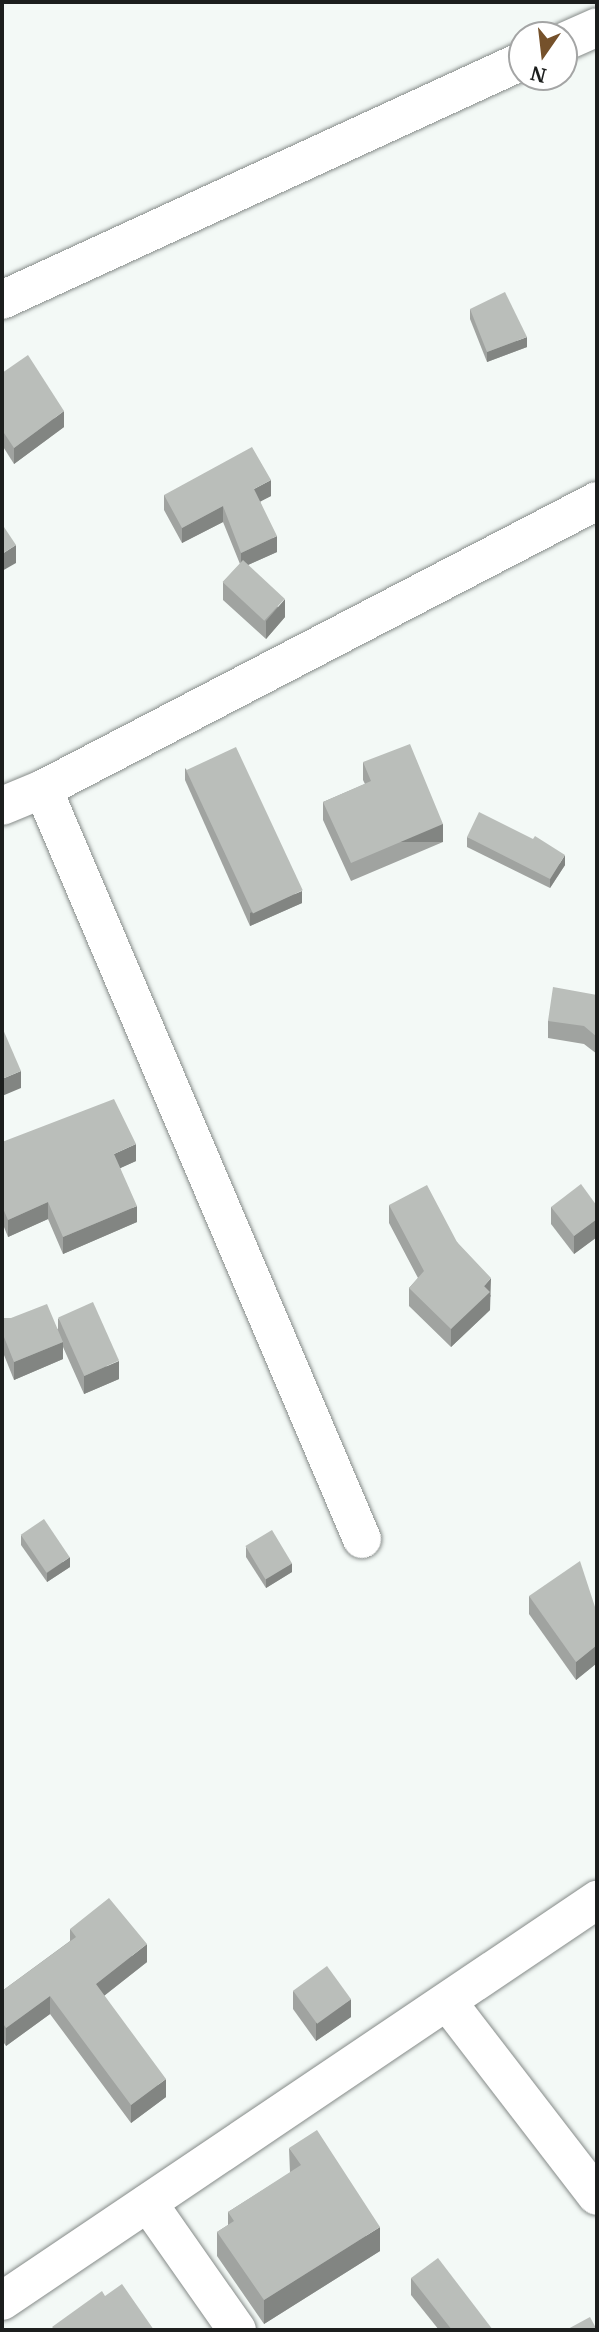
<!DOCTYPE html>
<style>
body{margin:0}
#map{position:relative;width:599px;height:2332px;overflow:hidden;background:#f3f9f6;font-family:Merriweather,serif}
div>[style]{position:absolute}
.roads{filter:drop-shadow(0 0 2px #868b89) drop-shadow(0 0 2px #868b89)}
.minor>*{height:38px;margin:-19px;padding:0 19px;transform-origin:19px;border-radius:19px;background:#fff}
.wall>*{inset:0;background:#a0a3a0}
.shaded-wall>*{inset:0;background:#828582;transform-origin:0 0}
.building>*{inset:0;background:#babeba;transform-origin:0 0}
span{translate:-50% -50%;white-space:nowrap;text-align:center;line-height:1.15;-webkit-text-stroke:5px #fff;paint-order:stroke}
.frame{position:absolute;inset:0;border:4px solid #1c1e1d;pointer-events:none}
.north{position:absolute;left:508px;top:21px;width:70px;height:70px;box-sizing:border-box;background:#fff;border:2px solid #a4a5a5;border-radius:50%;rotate:194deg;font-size:19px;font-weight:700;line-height:28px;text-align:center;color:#1c1e1d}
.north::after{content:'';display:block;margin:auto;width:24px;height:32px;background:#75512b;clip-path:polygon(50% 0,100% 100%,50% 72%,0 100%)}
</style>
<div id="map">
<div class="roads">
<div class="minor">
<i style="left:564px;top:42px;width:36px;rotate:-24deg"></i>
<i style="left:2px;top:300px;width:572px;rotate:-24.68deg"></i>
<i style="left:43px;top:789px;width:815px;rotate:66.96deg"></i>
<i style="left:2px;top:806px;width:44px;rotate:-22.5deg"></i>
<i style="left:43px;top:789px;width:624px;rotate:-27.47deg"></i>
<i style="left:449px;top:2004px;width:242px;rotate:52.4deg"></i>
<i style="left:148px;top:2203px;width:155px;rotate:55deg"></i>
<i style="left:2px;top:2301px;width:718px;rotate:-33.98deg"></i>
</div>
</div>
<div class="wall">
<i style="clip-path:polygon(470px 309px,527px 347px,487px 362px,470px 319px)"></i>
<i style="clip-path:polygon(2px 373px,64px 427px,14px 464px,2px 445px)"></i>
<i style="clip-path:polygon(164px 495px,271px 496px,260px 501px,277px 552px,248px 565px,285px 617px,266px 639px,223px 600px,223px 582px,240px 564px,223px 522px,182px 543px,164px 510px)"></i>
<i style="clip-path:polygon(363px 762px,443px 842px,351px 881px,323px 820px,323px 802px,365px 784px,363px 780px)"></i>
<i style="clip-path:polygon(185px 768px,302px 903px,250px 926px,185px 780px)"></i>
<i style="clip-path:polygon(467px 837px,565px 865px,550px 888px,467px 847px)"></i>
<i style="clip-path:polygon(597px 995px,597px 1054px,584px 1044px,548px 1038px,548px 1021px)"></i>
<i style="clip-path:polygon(2px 1142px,136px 1161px,120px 1168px,137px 1222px,63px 1254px,48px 1219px,8px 1237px,2px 1222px)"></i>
<i style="clip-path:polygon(389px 1205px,457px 1242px,491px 1296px,490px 1297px,490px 1310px,451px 1347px,409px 1306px,409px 1288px,418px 1278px,389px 1223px)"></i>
<i style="clip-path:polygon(597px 1206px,597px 1237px,574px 1254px,551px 1224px,551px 1207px)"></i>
<i style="clip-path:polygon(2px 1318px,58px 1329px,58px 1318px,119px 1379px,84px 1394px,63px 1347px,63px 1359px,14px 1380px,2px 1350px)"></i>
<i style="clip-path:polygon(21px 1535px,70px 1567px,47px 1582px,21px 1545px)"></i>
<i style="clip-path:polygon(246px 1547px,292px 1572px,266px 1588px,246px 1557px)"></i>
<i style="clip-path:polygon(529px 1596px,597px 1613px,597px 1663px,576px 1680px,529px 1614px)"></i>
<i style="clip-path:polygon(70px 1929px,147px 1962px,104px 1996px,166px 2097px,131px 2123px,50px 2014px,6px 2046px,2px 2040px,2px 1991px,70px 1941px)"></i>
<i style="clip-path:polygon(293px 1991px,351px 2017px,316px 2041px,293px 2009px)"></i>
<i style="clip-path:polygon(289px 2148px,380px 2251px,264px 2324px,217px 2256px,217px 2232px,228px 2225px,228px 2212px,290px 2173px)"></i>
<i style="clip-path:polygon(411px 2278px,493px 2330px,439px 2330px,411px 2295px)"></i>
</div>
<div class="shaded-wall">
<i style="clip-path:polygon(527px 337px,527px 347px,487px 362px,487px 352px)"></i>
<i style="clip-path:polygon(64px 411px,64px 427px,14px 464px,14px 448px)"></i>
<i style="clip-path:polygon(271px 480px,271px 496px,254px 505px,254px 489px)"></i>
<i style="clip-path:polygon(223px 506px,223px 522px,182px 543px,182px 528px)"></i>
<i style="clip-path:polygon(277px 536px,277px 552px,241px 568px,241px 553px)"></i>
<i style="clip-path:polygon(16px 545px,16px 563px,2px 571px,2px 554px)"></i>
<i style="clip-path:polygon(285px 599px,285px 617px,266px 639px,266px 621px)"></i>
<i style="left:443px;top:824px;width:18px;height:100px;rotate:90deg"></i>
<i style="clip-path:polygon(565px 855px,565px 865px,550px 888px,550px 879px)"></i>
<i style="clip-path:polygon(302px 891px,302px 903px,250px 926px,250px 913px)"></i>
<i style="clip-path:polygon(21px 1071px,21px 1088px,2px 1096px,2px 1079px)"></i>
<i style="clip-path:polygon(136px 1144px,136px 1161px,114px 1171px,114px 1154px)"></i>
<i style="clip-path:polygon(48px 1202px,48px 1219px,8px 1237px,8px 1220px)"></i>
<i style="clip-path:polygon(137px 1206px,137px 1222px,63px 1254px,63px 1237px)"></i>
<i style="clip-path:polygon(597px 1219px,597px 1237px,574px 1254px,574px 1236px)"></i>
<i style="clip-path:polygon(491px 1278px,490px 1310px,451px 1347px,451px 1329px,484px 1286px)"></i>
<i style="clip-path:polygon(63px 1342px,63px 1359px,14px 1380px,14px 1362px)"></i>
<i style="clip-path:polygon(119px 1361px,119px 1379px,84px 1394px,84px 1376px)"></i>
<i style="clip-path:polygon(70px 1557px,70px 1567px,47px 1582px,47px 1573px)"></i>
<i style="clip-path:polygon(292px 1563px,292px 1572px,266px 1588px,266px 1578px)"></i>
<i style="clip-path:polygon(597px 1645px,597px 1663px,576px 1680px,576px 1662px)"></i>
<i style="clip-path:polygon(147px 1944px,147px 1962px,96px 2002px,96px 1984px)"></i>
<i style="clip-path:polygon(50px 1996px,50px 2014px,6px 2046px,6px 2028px)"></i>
<i style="clip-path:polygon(351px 1999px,351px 2017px,316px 2041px,316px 2023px)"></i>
<i style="clip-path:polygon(166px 2079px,166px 2097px,131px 2123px,131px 2105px)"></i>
<i style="clip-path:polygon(380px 2227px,380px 2251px,264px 2324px,264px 2300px)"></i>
</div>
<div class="building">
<i style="clip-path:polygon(505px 292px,527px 337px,487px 352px,470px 309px)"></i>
<i style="clip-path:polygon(28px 355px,64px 411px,14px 448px,2px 430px,2px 373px)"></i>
<i style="clip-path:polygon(252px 447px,271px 480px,254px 489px,277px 536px,241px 553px,223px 506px,182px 528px,164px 495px)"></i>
<i style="clip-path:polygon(2px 524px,16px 545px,2px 554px)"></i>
<i style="left:243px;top:560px;width:57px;height:30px;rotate:43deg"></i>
<i style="clip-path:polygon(410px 744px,443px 824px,351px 863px,323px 802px,371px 781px,363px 762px)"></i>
<i style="left:236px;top:747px;width:158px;height:55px;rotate:65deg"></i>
<i style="clip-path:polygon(479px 812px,533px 839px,535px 836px,565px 855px,550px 879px,467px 837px)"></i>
<i style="clip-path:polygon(553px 987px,597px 995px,597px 1037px,584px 1026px,548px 1021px)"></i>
<i style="clip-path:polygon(2px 1027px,21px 1071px,2px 1079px)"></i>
<i style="clip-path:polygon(114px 1099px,136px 1144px,114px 1154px,137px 1206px,63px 1237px,48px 1202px,8px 1220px,2px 1206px,2px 1142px)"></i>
<i style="clip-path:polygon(581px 1184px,597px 1206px,597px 1219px,574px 1236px,551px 1207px)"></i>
<i style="clip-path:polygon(427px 1185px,457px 1242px,491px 1278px,484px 1286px,490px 1292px,451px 1329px,409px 1288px,424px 1271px,389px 1205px)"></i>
<i style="left:93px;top:1302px;width:64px;height:38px;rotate:66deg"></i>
<i style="clip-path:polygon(47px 1304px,63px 1342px,14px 1362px,2px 1332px,2px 1318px,11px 1318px)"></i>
<i style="left:44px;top:1519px;width:46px;height:28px;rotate:56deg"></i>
<i style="left:272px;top:1530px;width:39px;height:31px;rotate:59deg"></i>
<i style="clip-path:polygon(580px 1561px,597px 1613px,597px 1645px,576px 1662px,529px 1596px)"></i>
<i style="clip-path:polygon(109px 1898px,147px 1944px,96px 1984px,166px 2079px,131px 2105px,50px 1996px,6px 2028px,2px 2022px,2px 1991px,76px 1937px,70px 1929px)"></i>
<i style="left:327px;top:1966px;width:41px;height:42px;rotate:54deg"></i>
<i style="clip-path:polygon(317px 2130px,380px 2227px,264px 2300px,217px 2232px,234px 2221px,228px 2212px,301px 2165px,289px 2148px)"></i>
<i style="clip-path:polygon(438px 2258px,493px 2330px,452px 2330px,411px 2278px)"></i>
<i style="clip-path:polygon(122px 2284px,154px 2330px,55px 2330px,52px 2327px,102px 2291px,105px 2296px)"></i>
<i style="clip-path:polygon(590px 2317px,597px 2330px,566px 2330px)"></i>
</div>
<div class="frame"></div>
<div class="north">N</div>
</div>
